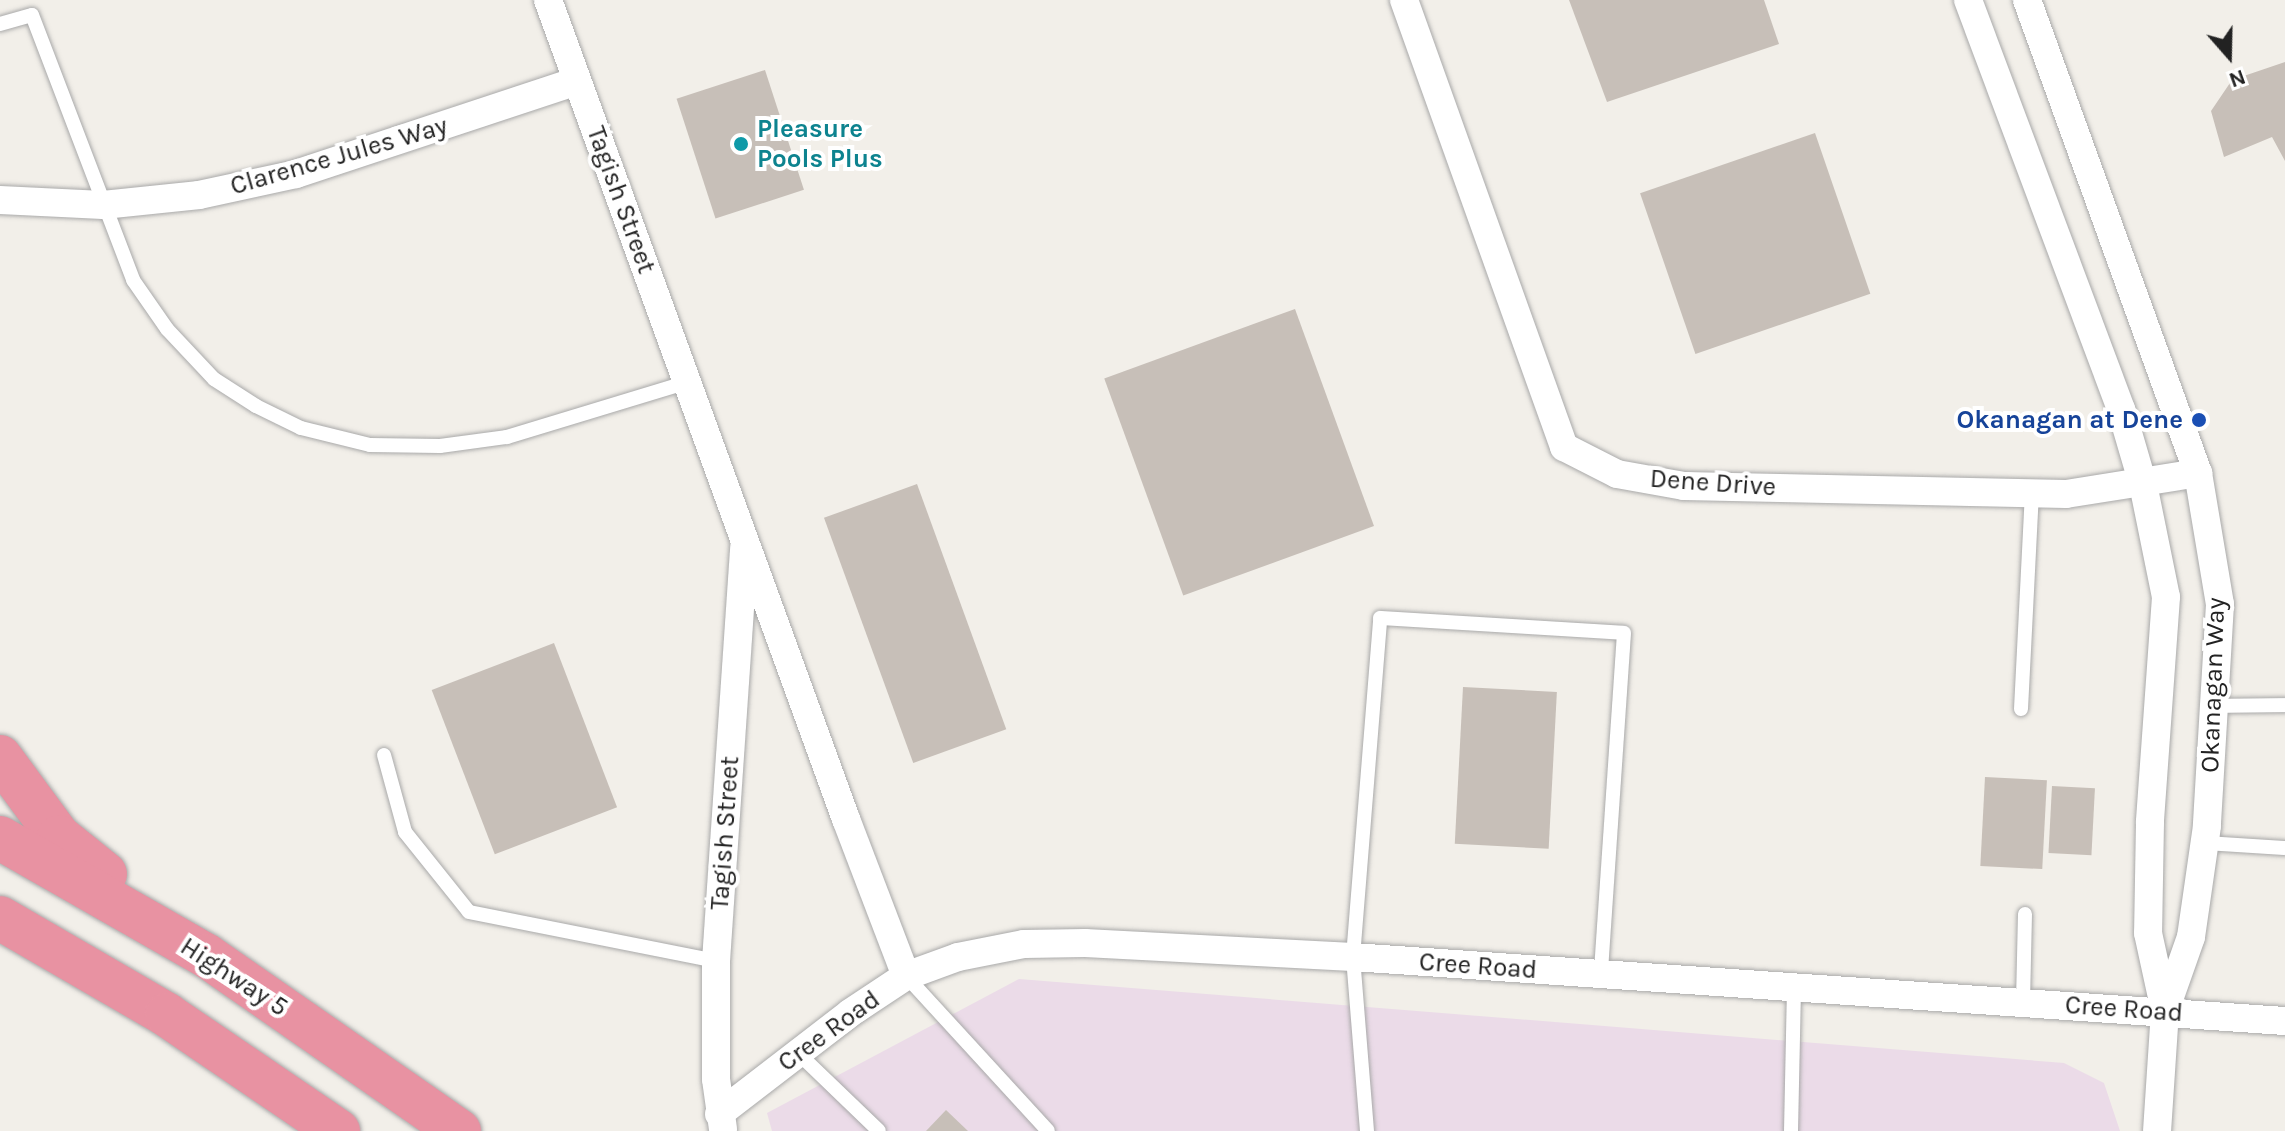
<!DOCTYPE html>
<style>
body{margin:0}
#map{position:relative;width:2285px;height:1131px;overflow:hidden;background:#f2efe9;font-family:Karla,sans-serif}
div>[style]{position:absolute}
.industrial>*{inset:0;background:#ebdbe8}
.building>*{inset:0;background:#c7bfb8;transform-origin:0 0}
.roads{filter:drop-shadow(0 0 2px #a9a9a9) drop-shadow(0 0 2px #a9a9a9)}
.lane>*{height:14px;margin:-7px;padding:0 7px;transform-origin:7px;border-radius:7px;background:#fff}
.street>*{height:28px;margin:-14px;padding:0 14px;transform-origin:14px;border-radius:14px;background:#fff}
.highway>*{height:44px;margin:-22px;padding:0 22px;transform-origin:22px;border-radius:22px;background:#e892a2}
.dots>*{width:22px;height:22px;translate:-50% -50%;box-sizing:border-box;border:4px solid #fff;border-radius:50%}
span{translate:-50% -50%;white-space:nowrap;text-align:center;line-height:1.15;-webkit-text-stroke:8px #fff;paint-order:stroke}
.culture-label{font-size:26px;color:#0d838f;font-weight:700}
.left{translate:0 -50%;text-align:left}
.street-label{font-size:26px;color:#222}
.transit-label{font-size:26px;color:#164399;font-weight:700}
.right{translate:-100% -50%;text-align:right}
.north{position:absolute;left:2189px;top:16px;width:80px;height:80px;-webkit-text-stroke:6px #fff;paint-order:stroke;rotate:160deg;font-size:22px;font-weight:700;line-height:32px;text-align:center;color:#222}
.north::after{content:'';display:block;margin:auto;width:28px;height:36px;background:#222;clip-path:polygon(50% 0,100% 100%,50% 72%,0 100%)}
</style>
<div id="map">
<div class="industrial">
<i style="clip-path:polygon(1019px 979px,2064px 1063px,2104px 1083px,2120px 1131px,772px 1131px,767px 1113px)"></i>
</div>
<div class="building">
<i style="clip-path:polygon(1569px 0,1764px 0,1779px 44px,1607px 102px)"></i>
<i style="clip-path:polygon(2285px 62px,2285px 161px,2272px 137px,2224px 157px,2211px 111px,2232px 80px)"></i>
<i style="left:765px;top:70px;width:126px;height:93px;rotate:72deg"></i>
<i style="left:1815px;top:133px;width:170px;height:185px;rotate:71deg"></i>
<i style="left:1295px;top:309px;width:231px;height:203px;rotate:70deg"></i>
<i style="left:917px;top:484px;width:261px;height:99px;rotate:70deg"></i>
<i style="left:554px;top:643px;width:176px;height:131px;rotate:69deg"></i>
<i style="left:1463px;top:687px;width:94px;height:157px;rotate:3deg"></i>
<i style="left:1985px;top:777px;width:62px;height:89px;rotate:3deg"></i>
<i style="left:2052px;top:786px;width:43px;height:67px;rotate:3deg"></i>
<i style="clip-path:polygon(946px 1110px,968px 1131px,926px 1131px)"></i>
</div>
<div class="roads">
<div class="lane">
<i style="left:0;top:24px;width:33px;rotate:-16deg"></i>
<i style="left:32px;top:15px;width:284px;rotate:69.1deg"></i>
<i style="left:133px;top:280px;width:60px;rotate:55.2deg"></i>
<i style="left:167px;top:329px;width:69px;rotate:46.8deg"></i>
<i style="left:214px;top:379px;width:50px;rotate:32.7deg"></i>
<i style="left:256px;top:406px;width:50px;rotate:26.1deg"></i>
<i style="left:301px;top:428px;width:71px;rotate:13.8deg"></i>
<i style="left:370px;top:445px;width:70px;rotate:0.8deg"></i>
<i style="left:440px;top:446px;width:68px;rotate:-7.7deg"></i>
<i style="left:507px;top:437px;width:189px;rotate:-16.9deg"></i>
<i style="left:2214px;top:706px;width:71px;rotate:-0.8deg"></i>
<i style="left:2021px;top:709px;width:216px;rotate:-87.1deg"></i>
<i style="left:384px;top:755px;width:80px;rotate:74.7deg"></i>
<i style="left:405px;top:832px;width:102px;rotate:51.3deg"></i>
<i style="left:469px;top:912px;width:252px;rotate:11.2deg"></i>
<i style="left:2205px;top:843px;width:80px;rotate:3.6deg"></i>
<i style="left:906px;top:976px;width:210px;rotate:47.5deg"></i>
<i style="left:2023px;top:1002px;width:88px;rotate:-88.7deg"></i>
<i style="left:798px;top:1053px;width:112px;rotate:43.9deg"></i>
<i style="left:1367px;top:1131px;width:175px;rotate:-94.6deg"></i>
<i style="left:1353px;top:957px;width:340px;rotate:-85.4deg"></i>
<i style="left:1380px;top:618px;width:244px;rotate:3.5deg"></i>
<i style="left:1624px;top:633px;width:342px;rotate:93.9deg"></i>
<i style="left:1791px;top:1131px;width:144px;rotate:-88.8deg"></i>
</div>
<div class="street">
<i style="left:548px;top:0;width:872px;rotate:70.01deg"></i>
<i style="left:846px;top:819px;width:168px;rotate:69.1deg"></i>
<i style="left:1404px;top:0;width:475px;rotate:70.3deg"></i>
<i style="left:1564px;top:447px;width:59px;rotate:27deg"></i>
<i style="left:1617px;top:474px;width:68px;rotate:10.2deg"></i>
<i style="left:1684px;top:486px;width:382px;rotate:1.2deg"></i>
<i style="left:2066px;top:494px;width:134px;rotate:-9deg"></i>
<i style="left:1968px;top:0;width:437px;rotate:69.5deg"></i>
<i style="left:2121px;top:409px;width:78px;rotate:73.7deg"></i>
<i style="left:2143px;top:484px;width:115px;rotate:78.5deg"></i>
<i style="left:2166px;top:597px;width:226px;rotate:94.1deg"></i>
<i style="left:2150px;top:822px;width:111px;rotate:91deg"></i>
<i style="left:2148px;top:933px;width:80px;rotate:77.7deg"></i>
<i style="left:2027px;top:0;width:503px;rotate:70.12deg"></i>
<i style="left:2198px;top:473px;width:133px;rotate:80.5deg"></i>
<i style="left:2220px;top:604px;width:222px;rotate:93.4deg"></i>
<i style="left:2207px;top:826px;width:112px;rotate:98.2deg"></i>
<i style="left:2191px;top:937px;width:78px;rotate:109.4deg"></i>
<i style="left:2165px;top:1011px;width:120px;rotate:93.8deg"></i>
<i style="left:0;top:200px;width:103px;rotate:2.8deg"></i>
<i style="left:103px;top:205px;width:97px;rotate:-5.9deg"></i>
<i style="left:199px;top:195px;width:99px;rotate:-12.2deg"></i>
<i style="left:296px;top:174px;width:296px;rotate:-18.3deg"></i>
<i style="left:719px;top:1114px;width:165px;rotate:-37.6deg"></i>
<i style="left:850px;top:1013px;width:67px;rotate:-33.5deg"></i>
<i style="left:906px;top:976px;width:55px;rotate:-20.1deg"></i>
<i style="left:958px;top:957px;width:67px;rotate:-11.1deg"></i>
<i style="left:1024px;top:944px;width:61px;rotate:-0.9deg"></i>
<i style="left:1085px;top:943px;width:268px;rotate:3deg"></i>
<i style="left:1353px;top:957px;width:934px;rotate:3.93deg"></i>
<i style="left:723px;top:1129px;width:50px;rotate:-98deg"></i>
<i style="left:716px;top:1079px;width:118px;rotate:-90deg"></i>
<i style="left:716px;top:961px;width:414px;rotate:-86.1deg"></i>
</div>
<div class="highway">
<i style="left:0;top:757px;width:99px;rotate:53.6deg"></i>
<i style="left:59px;top:837px;width:59px;rotate:38.8deg"></i>
<i style="left:0;top:838px;width:238px;rotate:29.7deg"></i>
<i style="left:207px;top:956px;width:307px;rotate:34.8deg"></i>
<i style="left:0;top:918px;width:193px;rotate:30.1deg"></i>
<i style="left:167px;top:1015px;width:207px;rotate:34.2deg"></i>
</div>
</div>
<div class="dots">
<i style="left:741px;top:144px;background:#0f9aa8"></i>
<i style="left:2199px;top:420px;background:#1a4fb4"></i>
</div>
<div class="culture-label">
<span class="left" style="left:757px;top:144px">Pleasure<br>Pools Plus</span>
</div>
<div class="street-label">
<span style="left:339px;top:156px;rotate:-16deg">Clarence Jules Way</span>
<span style="left:621px;top:200px;rotate:70deg">Tagish Street</span>
<span style="left:1713px;top:483px;rotate:4deg">Dene Drive</span>
<span style="left:2213px;top:685px;rotate:-88deg">Okanagan Way</span>
<span style="left:725px;top:833px;rotate:-86deg">Tagish Street</span>
<span style="left:1478px;top:966px;rotate:4deg">Cree Road</span>
<span style="left:234px;top:977px;rotate:33deg">Highway 5</span>
<span style="left:2124px;top:1009px;rotate:4deg">Cree Road</span>
<span style="left:829px;top:1031px;rotate:-36deg">Cree Road</span>
</div>
<div class="transit-label">
<span class="right" style="left:2183px;top:420px">Okanagan at Dene</span>
</div>
<div class="north">N</div>
</div>
